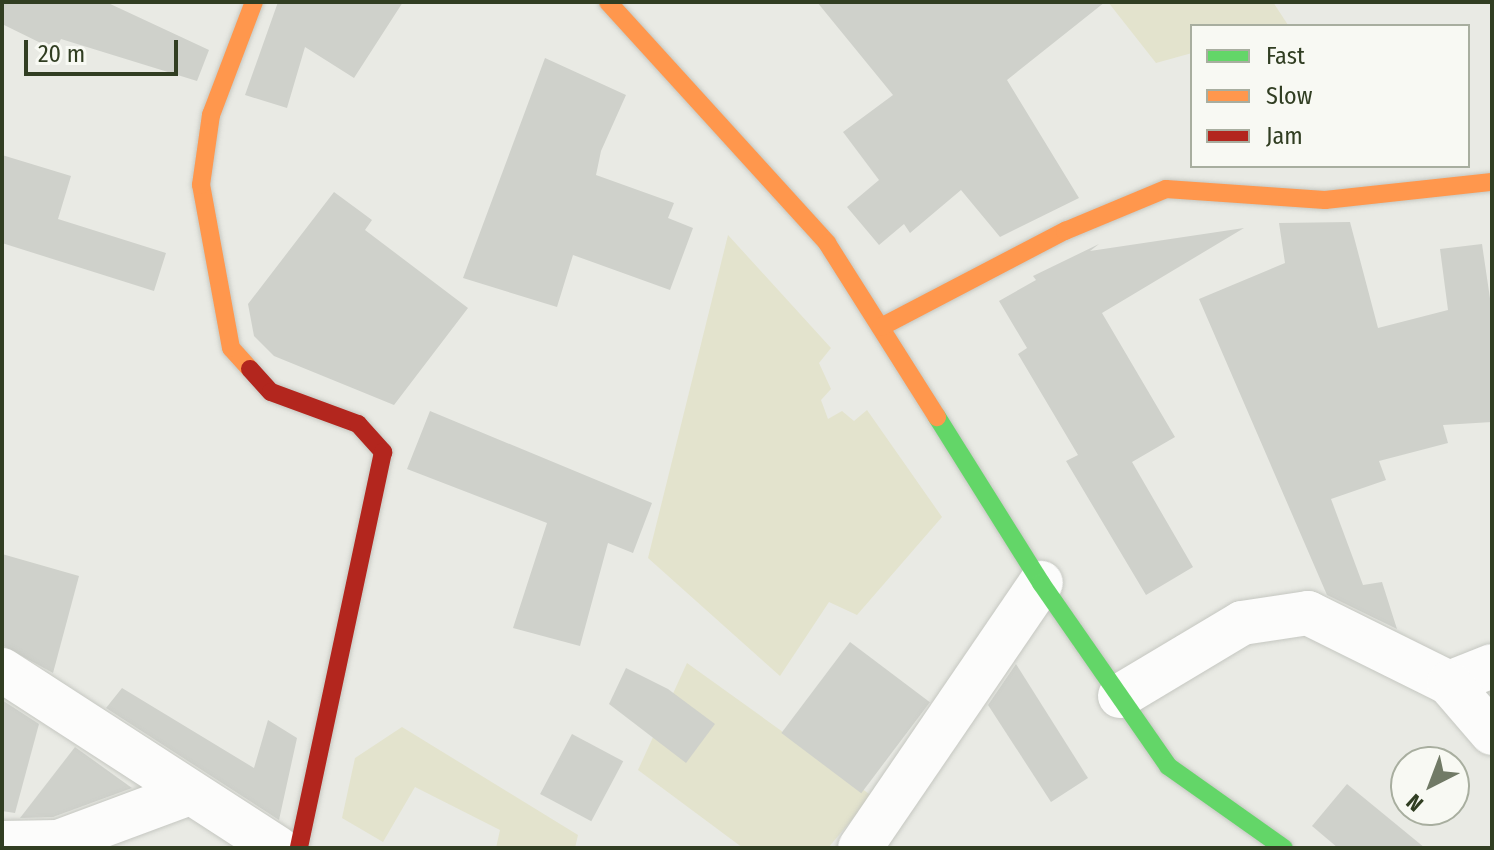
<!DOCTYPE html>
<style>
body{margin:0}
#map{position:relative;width:1494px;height:850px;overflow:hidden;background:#e9eae4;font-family:"Fira Sans Condensed",sans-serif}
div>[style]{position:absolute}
.green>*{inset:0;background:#e3e3cd}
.building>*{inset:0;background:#cfd1cb;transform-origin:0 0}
.roads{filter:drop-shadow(0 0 2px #c5c7c1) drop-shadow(0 0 2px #c5c7c1)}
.street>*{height:44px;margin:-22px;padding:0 22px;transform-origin:22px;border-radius:22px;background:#fcfcfb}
.fast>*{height:18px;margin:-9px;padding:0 9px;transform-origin:9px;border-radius:9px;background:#63d668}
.slow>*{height:18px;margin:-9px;padding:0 9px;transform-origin:9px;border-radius:9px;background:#ff974d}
.jam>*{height:18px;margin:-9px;padding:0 9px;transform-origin:9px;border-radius:9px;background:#b3261e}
span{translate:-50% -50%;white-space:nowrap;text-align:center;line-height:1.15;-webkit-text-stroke:8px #f8f9f3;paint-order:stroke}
.frame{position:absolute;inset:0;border:4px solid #313e22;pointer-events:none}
.legend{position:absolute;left:1190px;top:24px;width:280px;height:144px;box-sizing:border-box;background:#f8f9f3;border:2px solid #a8ae9f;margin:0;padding:10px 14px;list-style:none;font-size:24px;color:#313e22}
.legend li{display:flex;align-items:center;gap:16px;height:40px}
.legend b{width:40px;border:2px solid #a8ae9f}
.north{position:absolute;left:1390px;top:746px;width:80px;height:80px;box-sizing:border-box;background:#f8f9f3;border:2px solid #a8ae9f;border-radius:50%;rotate:222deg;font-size:22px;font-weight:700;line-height:32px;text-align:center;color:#313e22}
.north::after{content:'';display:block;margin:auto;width:28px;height:36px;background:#717a66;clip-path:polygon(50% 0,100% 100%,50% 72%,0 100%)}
.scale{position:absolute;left:24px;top:40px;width:154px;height:36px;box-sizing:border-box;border:4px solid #313e22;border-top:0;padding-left:10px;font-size:24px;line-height:28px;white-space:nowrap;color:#313e22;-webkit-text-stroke:6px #f8f9f3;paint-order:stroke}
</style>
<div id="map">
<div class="green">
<i style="clip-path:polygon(1108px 2px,1273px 2px,1288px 25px,1192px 26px,1192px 53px,1156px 63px)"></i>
<i style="clip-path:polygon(728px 235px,831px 348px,819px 363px,831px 389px,821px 400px,828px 419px,842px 411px,854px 421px,867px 410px,942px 517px,857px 615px,829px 602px,780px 676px,648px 558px)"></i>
<i style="clip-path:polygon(687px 663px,872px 796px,828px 848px,743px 848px,638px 770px)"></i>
<i style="clip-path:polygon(402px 727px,578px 835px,575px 848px,496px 848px,500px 830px,415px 787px,383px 842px,342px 818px,355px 758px)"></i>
</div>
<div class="building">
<i style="clip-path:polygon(2px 2px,106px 2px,209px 50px,197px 81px,61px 39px,55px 50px,2px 24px)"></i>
<i style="clip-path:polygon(278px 2px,403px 2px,354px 78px,305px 47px,287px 108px,245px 95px)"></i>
<i style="clip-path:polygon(817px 2px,1105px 2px,1007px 80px,1079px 198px,1000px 237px,961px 190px,910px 233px,904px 224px,879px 245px,847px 207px,879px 180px,843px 132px,893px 95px)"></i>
<i style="clip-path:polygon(545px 58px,626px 95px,601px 151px,596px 175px,674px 203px,668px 218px,693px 228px,670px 290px,573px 255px,557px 307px,463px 278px)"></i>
<i style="clip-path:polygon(2px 155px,71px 176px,58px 219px,166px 253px,154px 291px,2px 243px)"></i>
<i style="clip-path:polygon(334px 192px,372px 220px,365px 230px,468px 308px,394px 405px,274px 356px,254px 336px,248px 304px)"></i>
<i style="clip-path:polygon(1350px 222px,1378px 328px,1448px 310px,1440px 249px,1482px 244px,1492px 312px,1492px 422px,1443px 425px,1448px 443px,1379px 461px,1386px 480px,1331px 499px,1363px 585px,1382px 582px,1397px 629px,1327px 595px,1199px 299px,1285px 263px,1279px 223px)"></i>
<i style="clip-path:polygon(1244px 228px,1102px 313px,1175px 437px,1132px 462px,1193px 567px,1146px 595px,1066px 461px,1078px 455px,1018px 354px,1027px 348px,999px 301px,1036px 280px,1033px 276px,1099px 244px,1090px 251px)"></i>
<i style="clip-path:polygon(430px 411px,652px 503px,633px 553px,608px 543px,580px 646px,513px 628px,547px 523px,407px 469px)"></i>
<i style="clip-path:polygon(2px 554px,79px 576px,53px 673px,2px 645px)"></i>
<i style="left:850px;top:642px;width:100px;height:114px;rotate:37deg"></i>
<i style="clip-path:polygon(1016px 664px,1088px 778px,1051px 802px,988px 705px)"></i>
<i style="clip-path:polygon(626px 668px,668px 689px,715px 724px,686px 763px,609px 704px)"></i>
<i style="clip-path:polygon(122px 688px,254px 768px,268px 720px,297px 738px,279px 820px,106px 708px)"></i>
<i style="clip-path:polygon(2px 700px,39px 724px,15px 813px,2px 811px)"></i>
<i style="left:572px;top:734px;width:58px;height:68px;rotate:28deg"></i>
<i style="clip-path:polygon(75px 747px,132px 788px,53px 817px,20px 818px)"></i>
<i style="clip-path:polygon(1347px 784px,1425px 848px,1338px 848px,1312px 826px)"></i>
</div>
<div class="roads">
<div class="street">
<i style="left:2px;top:670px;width:328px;rotate:32.9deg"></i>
<i style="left:1449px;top:683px;width:46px;rotate:-21.6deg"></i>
<i style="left:1120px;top:696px;width:142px;rotate:-30.9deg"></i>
<i style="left:1242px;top:623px;width:67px;rotate:-8.6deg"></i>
<i style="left:1308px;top:613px;width:157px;rotate:26.4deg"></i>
<i style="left:1449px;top:683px;width:66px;rotate:49.3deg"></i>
<i style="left:2px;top:843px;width:56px;rotate:-1deg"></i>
<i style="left:58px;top:842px;width:138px;rotate:-20.4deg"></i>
<i style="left:860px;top:848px;width:321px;rotate:-55.7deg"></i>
</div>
<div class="fast">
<i style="left:937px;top:417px;width:196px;rotate:57.9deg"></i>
<i style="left:1041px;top:583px;width:223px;rotate:55.2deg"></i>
<i style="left:1168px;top:766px;width:142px;rotate:35.3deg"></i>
</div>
<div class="slow">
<i style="left:608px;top:2px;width:326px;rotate:47.7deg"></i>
<i style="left:827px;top:243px;width:206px;rotate:57.7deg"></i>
<i style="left:881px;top:327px;width:208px;rotate:-27.6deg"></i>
<i style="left:1065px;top:231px;width:109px;rotate:-22.6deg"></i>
<i style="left:1166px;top:189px;width:159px;rotate:4deg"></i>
<i style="left:1325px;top:200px;width:168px;rotate:-6.2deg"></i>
<i style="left:250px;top:369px;width:28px;rotate:-132deg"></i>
<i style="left:231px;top:348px;width:166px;rotate:-100.4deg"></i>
<i style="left:201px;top:185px;width:71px;rotate:-81.9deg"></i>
<i style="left:211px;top:115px;width:121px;rotate:-69.2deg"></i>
</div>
<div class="jam">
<i style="left:250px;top:369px;width:31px;rotate:48deg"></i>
<i style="left:271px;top:392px;width:93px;rotate:20.2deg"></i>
<i style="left:358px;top:424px;width:38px;rotate:48deg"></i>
<i style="left:383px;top:452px;width:405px;rotate:102deg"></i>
</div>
</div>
<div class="frame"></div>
<ul class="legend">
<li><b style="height:10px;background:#63d668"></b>Fast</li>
<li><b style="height:10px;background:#ff974d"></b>Slow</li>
<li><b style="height:10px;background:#b3261e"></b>Jam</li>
</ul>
<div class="north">N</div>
<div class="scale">20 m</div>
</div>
